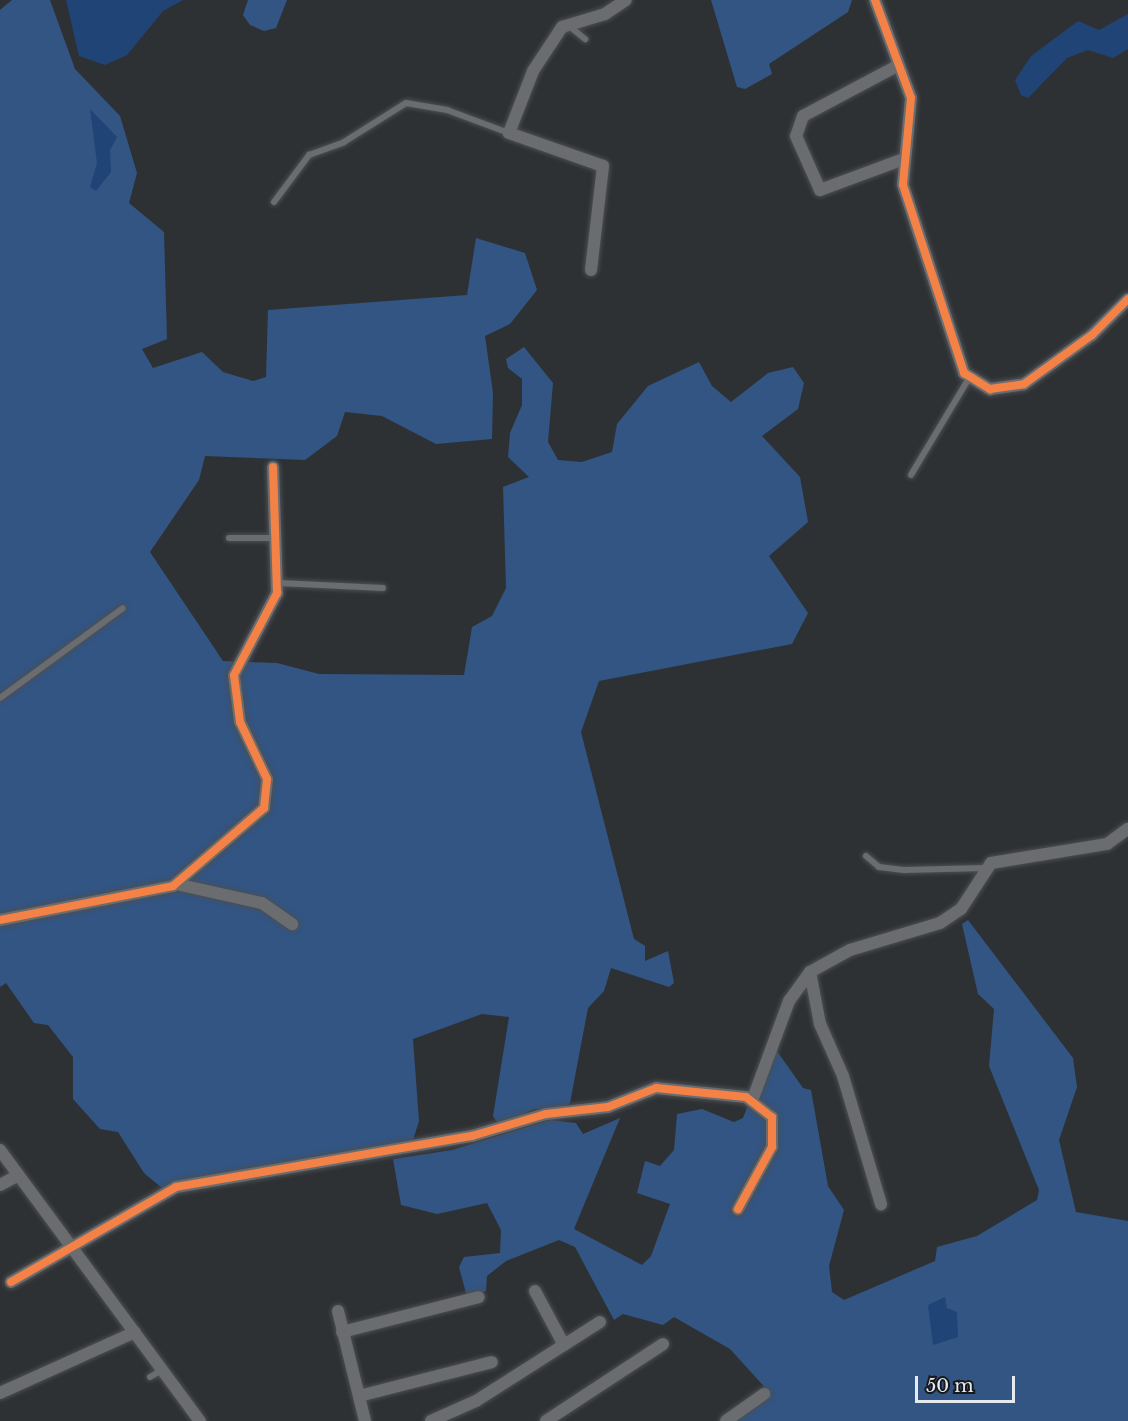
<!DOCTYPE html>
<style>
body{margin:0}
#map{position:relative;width:1128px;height:1421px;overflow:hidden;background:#2e3134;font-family:"Libre Baskerville",serif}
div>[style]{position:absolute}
.forest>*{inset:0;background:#325584}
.water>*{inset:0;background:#204475}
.roads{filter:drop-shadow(0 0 2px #4c4f52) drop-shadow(0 0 2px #4c4f52)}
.service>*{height:6px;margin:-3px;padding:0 3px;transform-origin:3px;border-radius:3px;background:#6a6c6f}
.minor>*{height:12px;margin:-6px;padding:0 6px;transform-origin:6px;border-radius:6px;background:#6a6c6f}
.cycleway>*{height:8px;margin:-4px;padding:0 4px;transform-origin:4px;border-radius:4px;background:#f48246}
span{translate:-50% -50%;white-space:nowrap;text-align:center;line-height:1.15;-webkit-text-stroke:5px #16181b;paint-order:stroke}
.scale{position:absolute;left:915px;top:1376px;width:100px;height:27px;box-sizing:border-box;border:3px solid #e6e9ee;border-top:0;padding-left:8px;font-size:18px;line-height:21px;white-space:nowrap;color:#e6e9ee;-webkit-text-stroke:4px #16181b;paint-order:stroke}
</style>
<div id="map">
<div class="forest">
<i style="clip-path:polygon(12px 0,50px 0,75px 69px,120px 116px,137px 173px,129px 203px,164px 232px,167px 339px,142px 349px,153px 368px,202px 352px,223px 372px,253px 381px,266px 377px,268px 310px,467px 295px,476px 238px,525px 253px,537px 290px,510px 324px,485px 336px,493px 393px,492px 439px,436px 444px,382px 416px,345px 412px,337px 436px,305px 460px,205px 456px,199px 480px,150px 552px,223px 661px,277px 663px,319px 674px,464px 675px,472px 627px,492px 616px,506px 588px,503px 487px,529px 477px,508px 457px,510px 433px,522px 405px,522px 379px,508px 368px,506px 359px,524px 347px,553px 383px,548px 442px,558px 460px,582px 462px,612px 452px,617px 424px,648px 386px,699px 362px,712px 386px,731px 402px,768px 373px,793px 367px,804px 383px,798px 409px,762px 436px,800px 477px,808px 522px,769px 556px,808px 613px,792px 644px,599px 681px,581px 732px,634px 939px,645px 946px,645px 961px,668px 951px,674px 983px,669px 987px,611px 968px,604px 991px,588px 1008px,570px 1103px,563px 1108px,534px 1109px,499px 1125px,493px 1116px,509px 1017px,482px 1014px,413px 1039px,419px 1121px,413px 1140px,163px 1189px,144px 1173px,118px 1132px,100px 1129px,73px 1099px,73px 1057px,48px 1025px,34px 1023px,6px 983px,0 987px,0 10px)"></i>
<i style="clip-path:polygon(248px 0,287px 0,276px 28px,264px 31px,250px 25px,243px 15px)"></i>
<i style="clip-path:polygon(711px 0,852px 0,848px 12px,769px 64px,772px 74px,745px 89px,737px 87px)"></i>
<i style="clip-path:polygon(968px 920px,1073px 1058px,1077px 1087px,1059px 1140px,1076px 1212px,1128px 1221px,1128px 1421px,734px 1421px,768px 1391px,730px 1349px,674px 1317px,663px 1325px,623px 1314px,614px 1320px,575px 1247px,559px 1240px,506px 1261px,487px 1276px,486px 1291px,467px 1297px,459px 1267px,464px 1257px,500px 1253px,501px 1230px,487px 1203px,437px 1214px,401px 1205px,393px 1159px,452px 1150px,550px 1120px,576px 1123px,583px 1134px,620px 1118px,574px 1229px,642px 1265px,651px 1256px,670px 1204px,637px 1193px,645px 1161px,660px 1166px,674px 1150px,677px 1114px,702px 1109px,734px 1122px,743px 1118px,772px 1044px,803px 1088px,811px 1090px,828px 1186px,844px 1210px,829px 1266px,832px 1292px,844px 1300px,935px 1261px,937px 1247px,977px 1236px,1037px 1200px,1039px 1190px,989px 1066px,994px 1009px,978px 994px,962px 924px)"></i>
</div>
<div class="water">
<i style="clip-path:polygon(66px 0,183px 0,163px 11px,127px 55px,105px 65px,79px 56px)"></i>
<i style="clip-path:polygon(1128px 14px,1128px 49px,1113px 58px,1088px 50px,1067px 58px,1028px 98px,1021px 95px,1015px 80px,1031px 56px,1078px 21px,1099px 30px)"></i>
<i style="clip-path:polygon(90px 109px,117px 137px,110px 150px,111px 172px,96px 191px,90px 187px,97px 163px)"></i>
<i style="clip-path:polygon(945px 1297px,947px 1308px,957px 1312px,958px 1337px,933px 1345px,928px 1305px)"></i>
</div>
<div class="roads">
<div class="service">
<i style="left:569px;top:26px;width:21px;rotate:39deg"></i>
<i style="left:274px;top:202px;width:59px;rotate:-53.3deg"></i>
<i style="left:309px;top:155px;width:37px;rotate:-20deg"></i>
<i style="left:344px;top:142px;width:73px;rotate:-32.2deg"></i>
<i style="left:406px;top:103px;width:42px;rotate:9.7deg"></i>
<i style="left:447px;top:110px;width:66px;rotate:20.4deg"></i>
<i style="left:911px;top:475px;width:113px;rotate:-59.1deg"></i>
<i style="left:229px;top:538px;width:47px"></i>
<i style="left:279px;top:583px;width:104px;rotate:2.8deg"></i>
<i style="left:0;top:698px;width:152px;rotate:-36.2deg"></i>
<i style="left:866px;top:856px;width:17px;rotate:40deg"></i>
<i style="left:879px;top:867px;width:25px;rotate:7deg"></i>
<i style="left:904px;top:870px;width:81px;rotate:-1.4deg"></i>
<i style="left:150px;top:1377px;width:14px;rotate:-30deg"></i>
</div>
<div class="minor">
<i style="left:875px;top:0;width:104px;rotate:69.8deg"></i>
<i style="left:911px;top:98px;width:87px;rotate:95.3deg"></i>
<i style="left:903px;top:185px;width:198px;rotate:72deg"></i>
<i style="left:964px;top:373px;width:31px;rotate:32deg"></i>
<i style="left:990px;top:389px;width:34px;rotate:-8deg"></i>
<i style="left:1024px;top:384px;width:84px;rotate:-35.8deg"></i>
<i style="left:1092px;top:335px;width:51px;rotate:-45deg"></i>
<i style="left:897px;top:66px;width:106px;rotate:152deg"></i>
<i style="left:803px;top:116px;width:21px;rotate:109deg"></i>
<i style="left:796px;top:136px;width:59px;rotate:66deg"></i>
<i style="left:820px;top:190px;width:90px;rotate:-20.3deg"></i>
<i style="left:591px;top:270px;width:105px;rotate:-83.4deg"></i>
<i style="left:603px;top:166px;width:100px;rotate:-160.7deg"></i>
<i style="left:509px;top:133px;width:66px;rotate:-68.8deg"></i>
<i style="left:533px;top:71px;width:53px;rotate:-56.6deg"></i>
<i style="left:562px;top:27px;width:45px;rotate:-16.8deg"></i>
<i style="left:605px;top:14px;width:25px;rotate:-34deg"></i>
<i style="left:176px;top:884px;width:88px;rotate:12.5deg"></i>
<i style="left:262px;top:903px;width:37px;rotate:35deg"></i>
<i style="left:0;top:920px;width:176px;rotate:-11.1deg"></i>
<i style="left:173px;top:886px;width:120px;rotate:-40.6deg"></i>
<i style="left:264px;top:808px;width:29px;rotate:-84deg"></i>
<i style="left:267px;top:779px;width:63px;rotate:-115.3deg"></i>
<i style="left:240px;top:722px;width:47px;rotate:-97.3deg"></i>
<i style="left:234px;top:675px;width:93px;rotate:-62.3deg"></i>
<i style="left:277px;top:593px;width:126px;rotate:-91.8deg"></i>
<i style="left:810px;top:972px;width:53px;rotate:79.1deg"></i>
<i style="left:820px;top:1024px;width:57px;rotate:66.1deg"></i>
<i style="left:843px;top:1076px;width:134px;rotate:73.5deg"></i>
<i style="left:752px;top:1101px;width:107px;rotate:-69.7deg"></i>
<i style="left:789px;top:1001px;width:36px;rotate:-54deg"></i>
<i style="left:810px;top:972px;width:46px;rotate:-28.8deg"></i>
<i style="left:850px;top:950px;width:94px;rotate:-16.7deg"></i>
<i style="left:940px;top:923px;width:25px;rotate:-34deg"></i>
<i style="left:961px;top:909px;width:55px;rotate:-56.9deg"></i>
<i style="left:991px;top:863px;width:118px;rotate:-9.3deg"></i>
<i style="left:1107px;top:844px;width:26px;rotate:-36deg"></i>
<i style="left:0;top:1150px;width:337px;rotate:53.6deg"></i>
<i style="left:0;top:1185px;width:21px;rotate:-28deg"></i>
<i style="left:11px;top:1282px;width:190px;rotate:-29.9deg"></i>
<i style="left:176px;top:1187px;width:300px;rotate:-9.8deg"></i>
<i style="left:472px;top:1136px;width:77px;rotate:-16.6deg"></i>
<i style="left:546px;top:1114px;width:62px;rotate:-6.4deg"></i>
<i style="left:608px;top:1107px;width:52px;rotate:-21.6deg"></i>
<i style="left:656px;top:1088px;width:90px;rotate:5.7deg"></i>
<i style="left:746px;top:1097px;width:33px;rotate:38deg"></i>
<i style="left:772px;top:1117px;width:30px;rotate:90deg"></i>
<i style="left:772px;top:1147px;width:71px;rotate:118.7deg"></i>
<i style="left:535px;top:1291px;width:61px;rotate:61.8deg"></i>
<i style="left:338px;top:1311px;width:113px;rotate:76.2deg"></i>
<i style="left:342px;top:1332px;width:141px;rotate:-14.3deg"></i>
<i style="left:0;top:1393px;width:148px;rotate:-24.3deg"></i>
<i style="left:359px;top:1396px;width:137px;rotate:-14.3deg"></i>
<i style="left:431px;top:1421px;width:49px;rotate:-24deg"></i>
<i style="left:476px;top:1401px;width:147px;rotate:-32.5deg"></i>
<i style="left:546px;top:1421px;width:140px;rotate:-33.3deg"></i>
<i style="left:726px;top:1421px;width:47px;rotate:-35.4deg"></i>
</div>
</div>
<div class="cycleway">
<i style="left:875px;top:0;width:104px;rotate:69.8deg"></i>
<i style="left:911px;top:98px;width:87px;rotate:95.3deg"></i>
<i style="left:903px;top:185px;width:198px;rotate:72deg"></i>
<i style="left:964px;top:373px;width:31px;rotate:32deg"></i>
<i style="left:990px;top:389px;width:34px;rotate:-8deg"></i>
<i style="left:1024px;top:384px;width:84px;rotate:-35.8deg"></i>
<i style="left:1092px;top:335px;width:51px;rotate:-45deg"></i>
<i style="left:0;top:920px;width:176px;rotate:-11.1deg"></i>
<i style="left:173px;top:886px;width:120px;rotate:-40.6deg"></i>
<i style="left:264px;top:808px;width:29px;rotate:-84deg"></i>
<i style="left:267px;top:779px;width:63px;rotate:-115.3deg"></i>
<i style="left:240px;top:722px;width:47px;rotate:-97.3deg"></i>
<i style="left:234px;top:675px;width:93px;rotate:-62.3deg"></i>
<i style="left:277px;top:593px;width:126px;rotate:-91.8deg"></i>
<i style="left:11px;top:1282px;width:190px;rotate:-29.9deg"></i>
<i style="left:176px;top:1187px;width:300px;rotate:-9.8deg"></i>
<i style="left:472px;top:1136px;width:77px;rotate:-16.6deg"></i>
<i style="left:546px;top:1114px;width:62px;rotate:-6.4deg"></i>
<i style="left:608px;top:1107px;width:52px;rotate:-21.6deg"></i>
<i style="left:656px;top:1088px;width:90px;rotate:5.7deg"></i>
<i style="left:746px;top:1097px;width:33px;rotate:38deg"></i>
<i style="left:772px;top:1117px;width:30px;rotate:90deg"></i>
<i style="left:772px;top:1147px;width:71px;rotate:118.7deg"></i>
</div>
<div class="scale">50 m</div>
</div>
